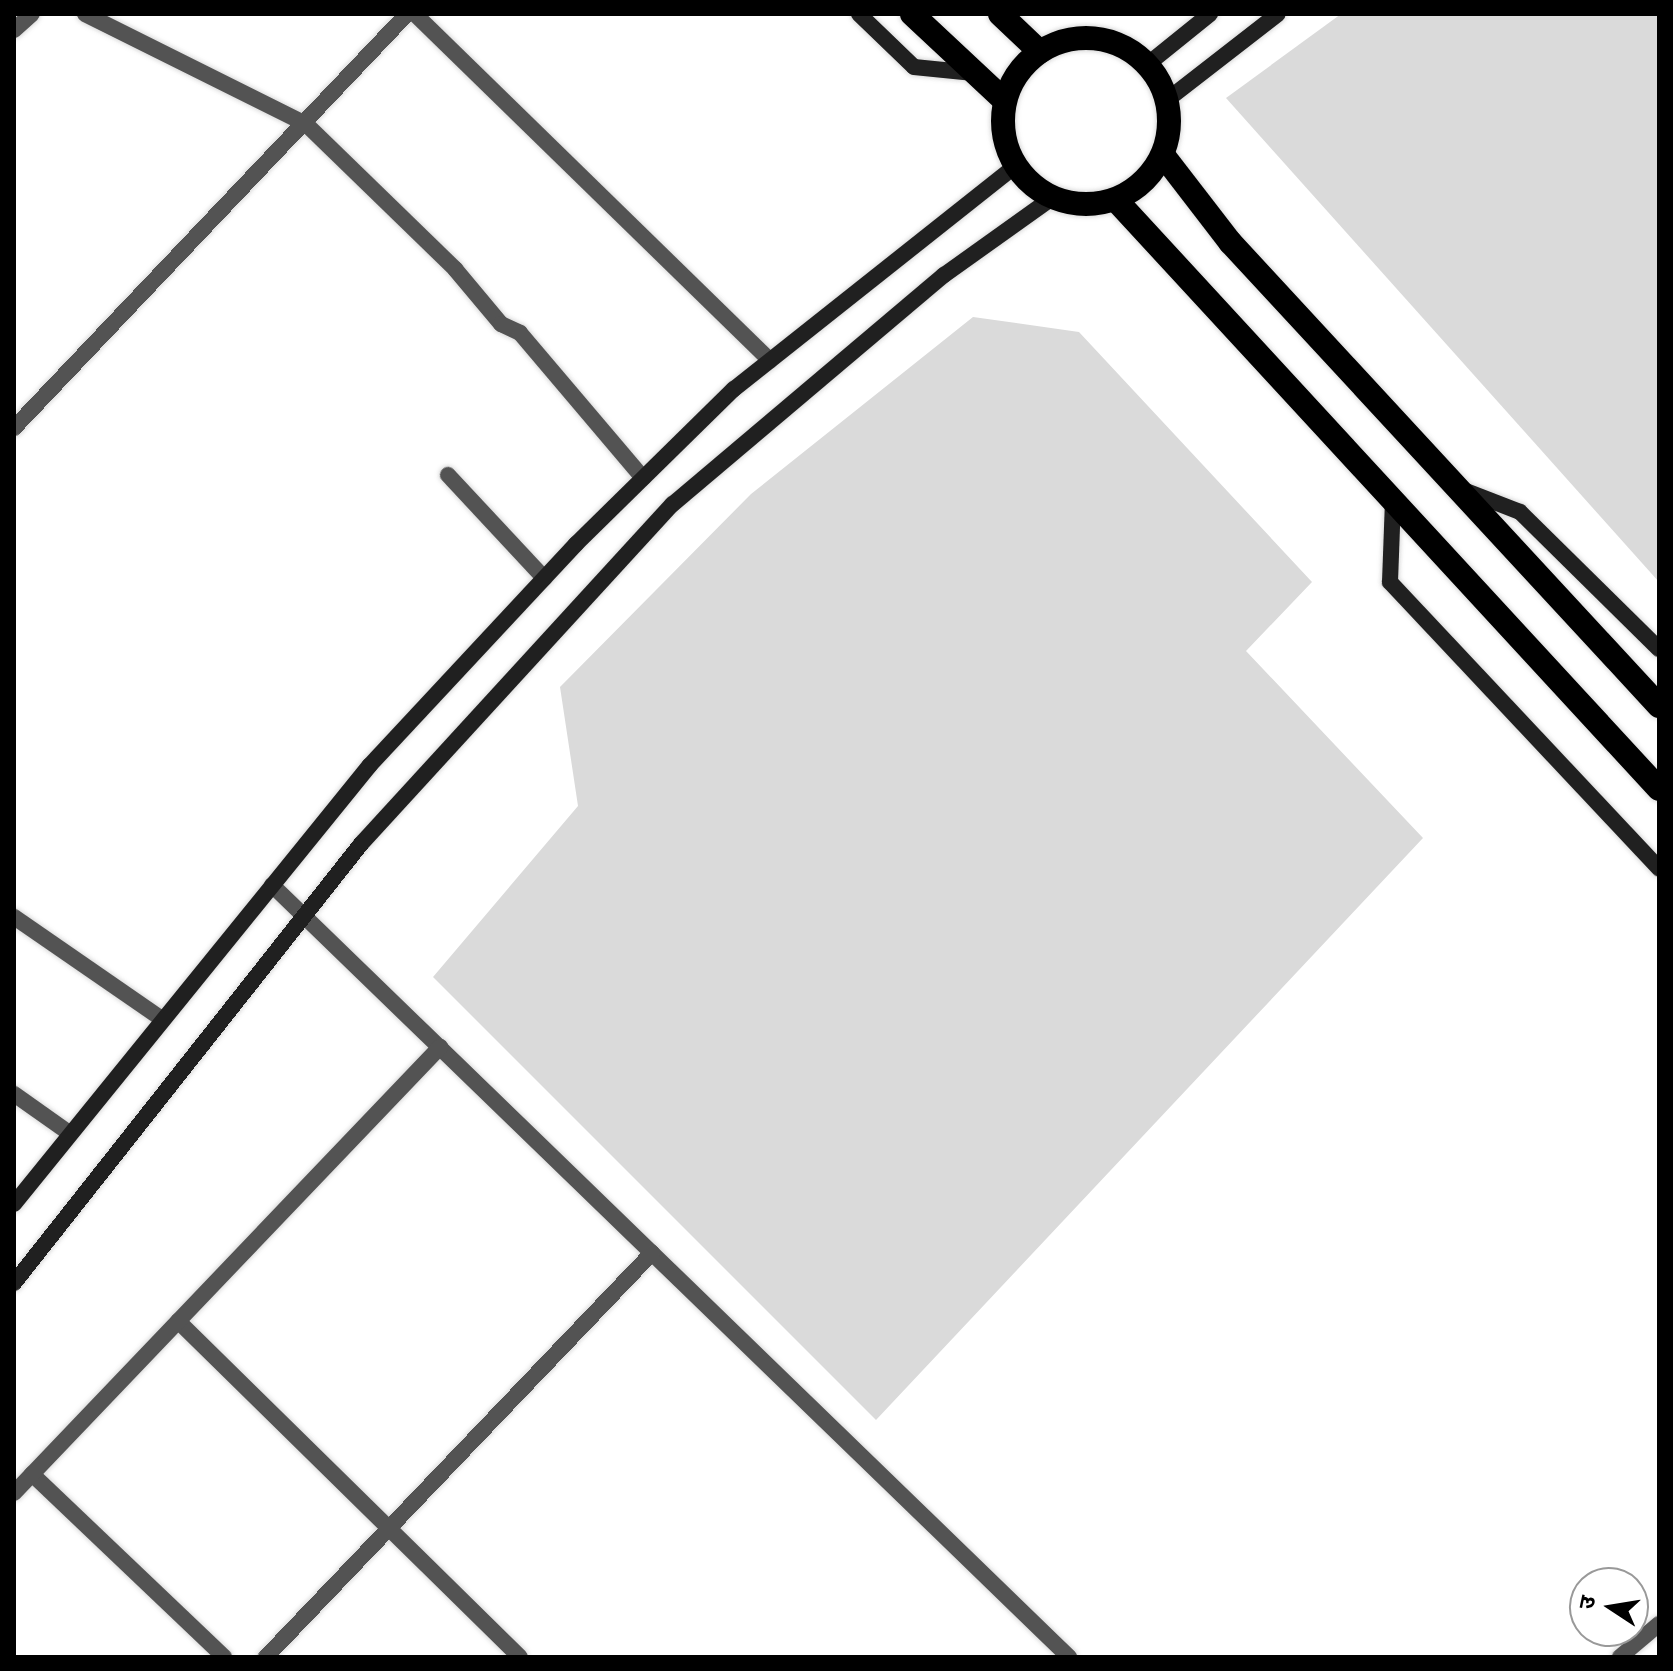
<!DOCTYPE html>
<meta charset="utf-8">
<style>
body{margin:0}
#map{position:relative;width:1673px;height:1671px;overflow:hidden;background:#fff;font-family:Signika,"Noto Sans Devanagari",sans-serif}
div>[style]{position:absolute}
.green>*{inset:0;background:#dadada}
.roads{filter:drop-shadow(0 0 2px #dbdbdb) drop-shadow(0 0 2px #dbdbdb)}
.street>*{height:16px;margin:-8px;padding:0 8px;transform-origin:8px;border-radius:8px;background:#535353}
.secondary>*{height:16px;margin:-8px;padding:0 8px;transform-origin:8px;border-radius:8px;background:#202020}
.highway>*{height:24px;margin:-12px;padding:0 12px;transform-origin:12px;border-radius:12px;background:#000}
.highway>.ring{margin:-12px;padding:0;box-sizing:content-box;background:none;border:24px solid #000;border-radius:50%}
span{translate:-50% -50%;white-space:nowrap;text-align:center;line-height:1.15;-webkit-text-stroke:6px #fff;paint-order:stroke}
.frame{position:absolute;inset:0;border:16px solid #000;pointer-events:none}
.north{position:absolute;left:1569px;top:1567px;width:80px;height:80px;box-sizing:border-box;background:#fff;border:2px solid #999;border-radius:50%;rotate:282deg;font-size:22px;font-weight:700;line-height:32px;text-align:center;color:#000}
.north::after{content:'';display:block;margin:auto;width:28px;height:36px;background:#000;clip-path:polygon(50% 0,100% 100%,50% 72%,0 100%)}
</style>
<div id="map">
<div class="green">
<i style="clip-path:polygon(1341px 14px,1659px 14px,1659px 582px,1226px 98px)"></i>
<i style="clip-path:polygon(973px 317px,1079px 332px,1312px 582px,1246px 651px,1423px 838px,876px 1420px,433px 977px,578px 806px,560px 687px,751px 494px)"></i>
</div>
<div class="roads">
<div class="street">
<i style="left:85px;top:14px;width:247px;rotate:26.5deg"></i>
<i style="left:306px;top:124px;width:208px;rotate:44.2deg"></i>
<i style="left:455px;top:269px;width:72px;rotate:50.1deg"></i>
<i style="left:501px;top:324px;width:21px;rotate:25deg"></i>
<i style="left:520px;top:333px;width:190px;rotate:49.7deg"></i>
<i style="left:415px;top:14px;width:496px;rotate:44.3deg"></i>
<i style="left:14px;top:30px;width:24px;rotate:-42deg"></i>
<i style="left:14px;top:428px;width:571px;rotate:-46.49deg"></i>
<i style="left:448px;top:475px;width:141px;rotate:47deg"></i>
<i style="left:272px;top:885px;width:1110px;rotate:44.09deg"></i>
<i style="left:14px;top:917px;width:180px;rotate:34.6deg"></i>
<i style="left:14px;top:1094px;width:67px;rotate:35.3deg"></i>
<i style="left:178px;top:1321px;width:479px;rotate:44.5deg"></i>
<i style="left:32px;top:1474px;width:265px;rotate:43.6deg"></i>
<i style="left:14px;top:1493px;width:617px;rotate:-46.31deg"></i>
<i style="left:266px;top:1657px;width:559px;rotate:-46.31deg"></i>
<i style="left:1620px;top:1657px;width:51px;rotate:-40.2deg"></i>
</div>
<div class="secondary">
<i style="left:859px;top:14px;width:76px;rotate:43.9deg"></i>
<i style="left:914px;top:67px;width:60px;rotate:5.7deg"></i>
<i style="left:1148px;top:64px;width:80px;rotate:-38.9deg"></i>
<i style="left:1167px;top:100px;width:140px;rotate:-37.8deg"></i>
<i style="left:1461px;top:489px;width:63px;rotate:21.3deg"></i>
<i style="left:1520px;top:512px;width:195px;rotate:44.6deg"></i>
<i style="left:1393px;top:500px;width:82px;rotate:92.1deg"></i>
<i style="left:1390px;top:582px;width:393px;rotate:46.8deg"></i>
<i style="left:14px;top:1204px;width:565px;rotate:-50.96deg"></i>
<i style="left:370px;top:765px;width:302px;rotate:-47deg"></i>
<i style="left:576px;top:544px;width:221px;rotate:-44.5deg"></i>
<i style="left:734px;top:389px;width:359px;rotate:-38.4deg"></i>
<i style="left:14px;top:1283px;width:560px;rotate:-51.68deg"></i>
<i style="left:361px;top:844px;width:461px;rotate:-47.5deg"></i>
<i style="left:673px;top:504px;width:355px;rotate:-40.2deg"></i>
<i style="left:944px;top:275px;width:133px;rotate:-35.5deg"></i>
</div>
<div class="highway">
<i style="left:912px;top:14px;width:126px;rotate:43.1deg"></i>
<i style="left:1000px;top:14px;width:55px;rotate:43.5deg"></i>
<i class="ring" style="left:1003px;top:38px;width:142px;height:142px"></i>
<i style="left:1163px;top:155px;width:110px;rotate:52.4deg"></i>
<i style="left:1230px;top:242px;width:632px;rotate:47.24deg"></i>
<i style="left:1116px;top:200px;width:801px;rotate:47.33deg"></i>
</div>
</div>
<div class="frame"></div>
<div class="north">उ</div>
</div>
